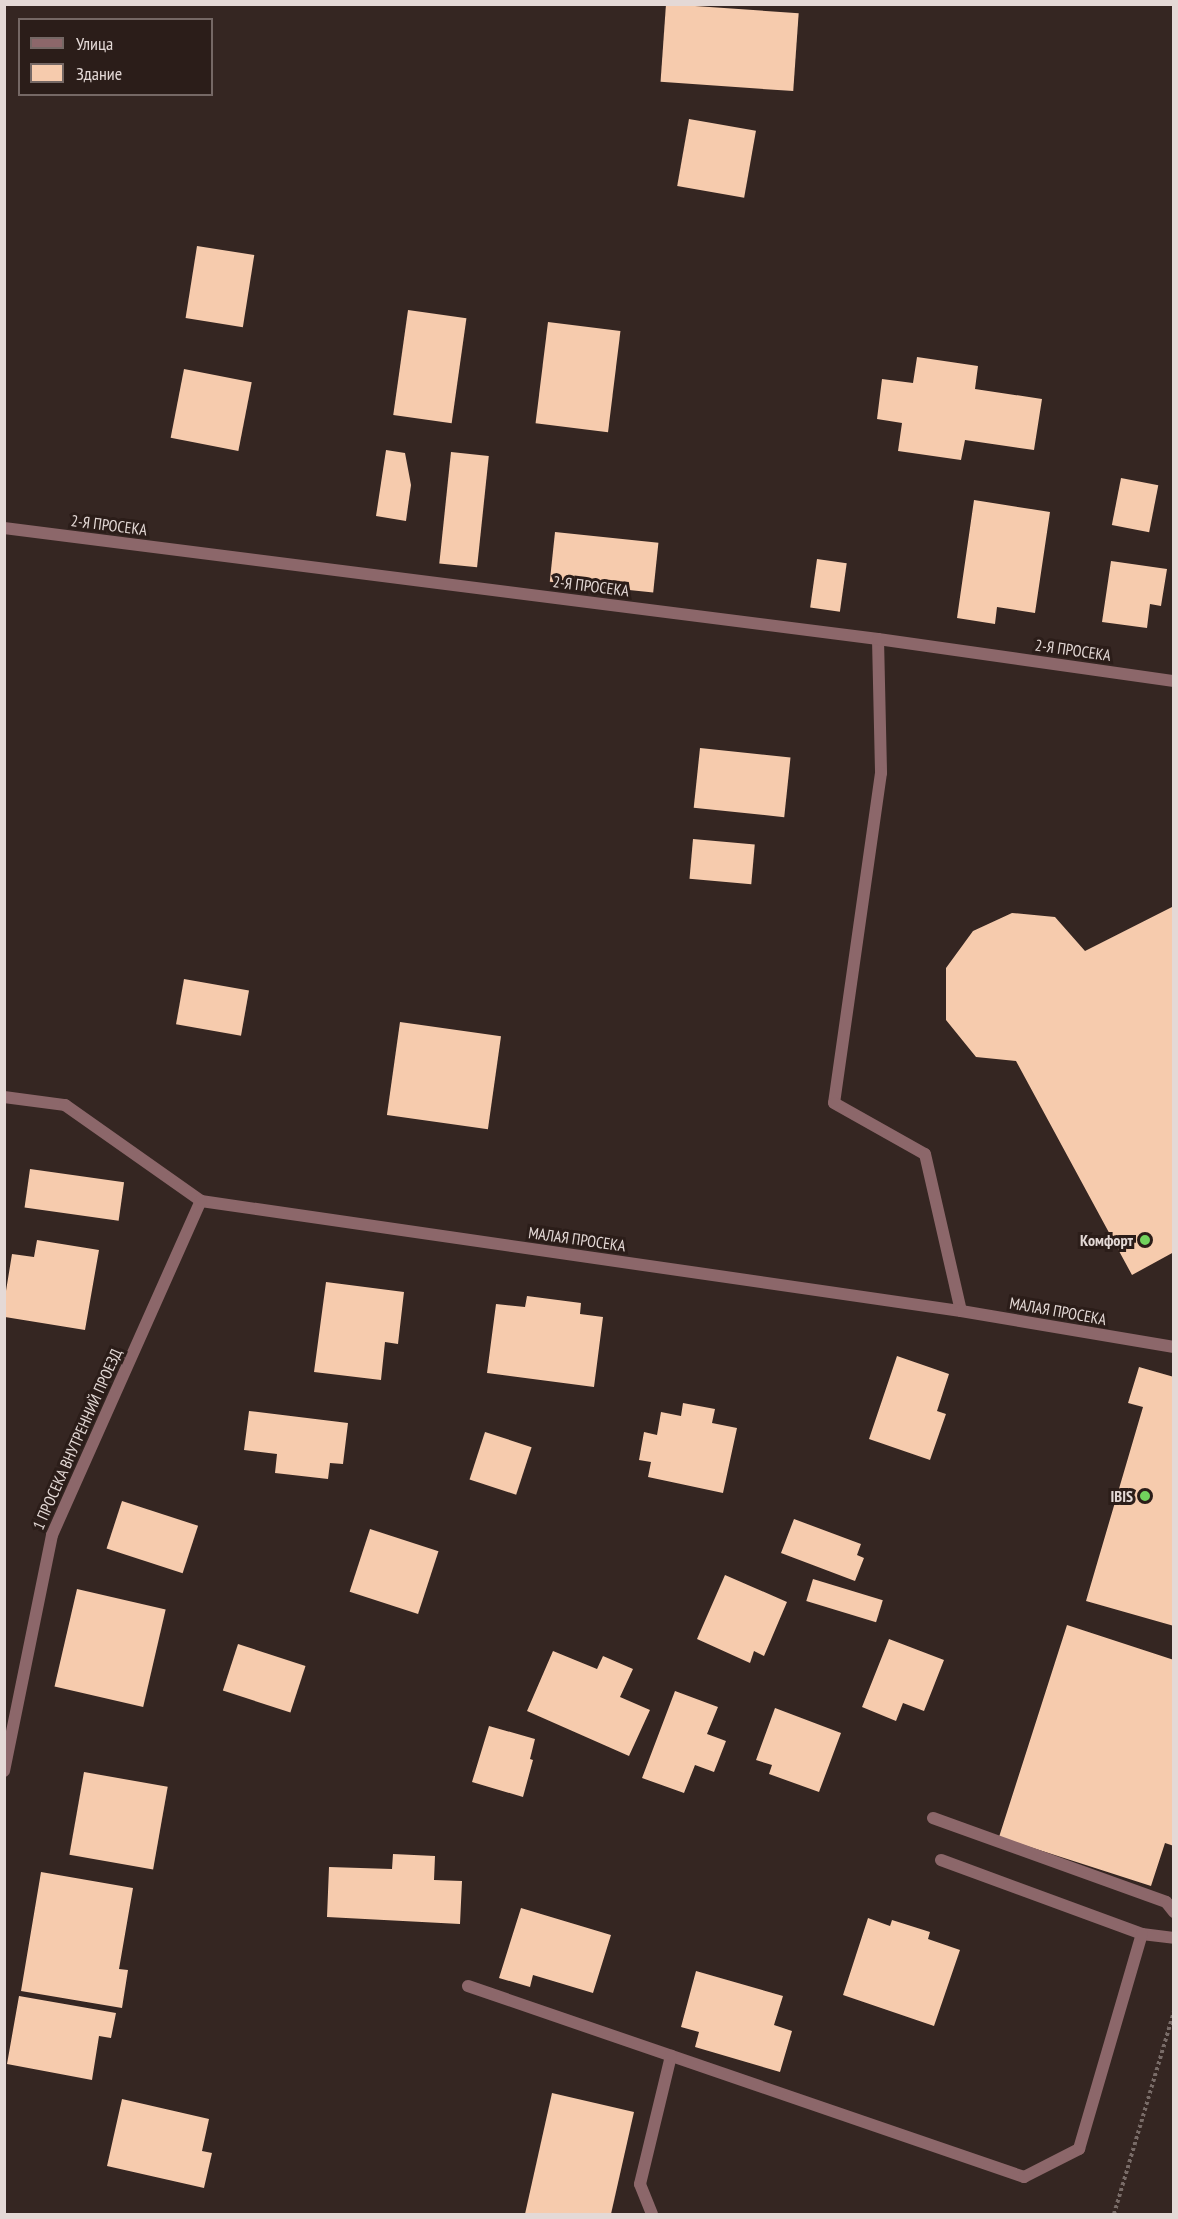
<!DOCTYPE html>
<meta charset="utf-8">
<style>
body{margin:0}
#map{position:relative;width:1178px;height:2219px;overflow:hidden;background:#352622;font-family:"PT Sans Narrow",sans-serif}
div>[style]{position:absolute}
.building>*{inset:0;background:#f6cbad;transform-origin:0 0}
.path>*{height:4px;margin-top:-2px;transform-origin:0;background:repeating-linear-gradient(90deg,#796c68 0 3px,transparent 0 6px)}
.service>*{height:12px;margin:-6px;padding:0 6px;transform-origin:6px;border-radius:6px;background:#8c676a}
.minor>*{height:12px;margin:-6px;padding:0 6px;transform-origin:6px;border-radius:6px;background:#8c676a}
.dots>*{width:16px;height:16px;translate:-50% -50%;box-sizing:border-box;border:3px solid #2b1d19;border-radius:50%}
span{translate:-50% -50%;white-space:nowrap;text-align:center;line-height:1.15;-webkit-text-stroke:6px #2b1d19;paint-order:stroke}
.street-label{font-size:16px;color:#e4d9d6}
.poi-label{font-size:16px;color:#e4d9d6;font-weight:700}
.right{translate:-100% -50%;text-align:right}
.frame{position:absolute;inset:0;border:6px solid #e4d9d6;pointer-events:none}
.legend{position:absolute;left:18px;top:18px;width:195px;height:78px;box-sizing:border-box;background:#2b1d19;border:2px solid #756865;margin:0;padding:8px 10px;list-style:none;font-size:18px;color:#e4d9d6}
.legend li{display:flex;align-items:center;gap:12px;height:30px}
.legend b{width:30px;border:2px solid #756865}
</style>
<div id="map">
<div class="building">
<i style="left:666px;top:4px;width:133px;height:78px;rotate:4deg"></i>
<i style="left:689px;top:119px;width:68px;height:68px;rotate:10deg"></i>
<i style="left:197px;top:246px;width:58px;height:73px;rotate:9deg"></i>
<i style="left:408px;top:310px;width:59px;height:106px;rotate:8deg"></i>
<i style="left:548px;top:322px;width:73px;height:102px;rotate:7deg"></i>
<i style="clip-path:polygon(917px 357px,978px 366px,975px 389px,1042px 399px,1034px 450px,965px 440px,961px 460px,898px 451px,902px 423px,877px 419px,882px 379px,913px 383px)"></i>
<i style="left:184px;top:369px;width:69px;height:70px;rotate:11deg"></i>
<i style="clip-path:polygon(386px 450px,405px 453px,411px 485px,406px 521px,376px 516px)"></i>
<i style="left:451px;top:452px;width:38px;height:112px;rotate:6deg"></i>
<i style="left:1121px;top:478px;width:38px;height:48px;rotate:11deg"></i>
<i style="clip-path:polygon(974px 500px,1050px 512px,1035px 613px,997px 607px,995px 624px,957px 618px)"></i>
<i style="left:555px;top:532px;width:104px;height:50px;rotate:6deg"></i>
<i style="left:817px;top:559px;width:30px;height:49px;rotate:8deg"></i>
<i style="clip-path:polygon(1111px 561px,1167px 569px,1161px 606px,1150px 604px,1147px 628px,1102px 622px)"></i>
<i style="left:700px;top:748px;width:91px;height:60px;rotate:6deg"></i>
<i style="left:693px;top:839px;width:62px;height:40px;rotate:5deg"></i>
<i style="clip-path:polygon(1174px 906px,1174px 1252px,1132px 1275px,1016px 1061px,976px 1057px,946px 1020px,946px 968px,973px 931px,1012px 913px,1055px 917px,1085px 951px)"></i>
<i style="left:184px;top:979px;width:66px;height:46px;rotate:10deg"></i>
<i style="left:400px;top:1022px;width:102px;height:94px;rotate:8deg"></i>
<i style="left:30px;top:1169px;width:95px;height:39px;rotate:8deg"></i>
<i style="clip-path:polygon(37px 1240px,99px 1250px,85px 1330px,5px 1317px,5px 1297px,12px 1254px,34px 1257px)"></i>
<i style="clip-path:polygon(326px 1282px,404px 1292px,398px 1344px,385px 1342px,381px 1380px,314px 1372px)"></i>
<i style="clip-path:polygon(527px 1296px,581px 1303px,580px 1314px,603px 1317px,594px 1387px,487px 1373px,496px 1304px,525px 1307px)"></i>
<i style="clip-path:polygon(897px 1356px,949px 1374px,937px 1411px,946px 1414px,930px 1460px,869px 1439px)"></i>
<i style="clip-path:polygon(1139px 1367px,1174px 1377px,1174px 1626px,1086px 1601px,1143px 1407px,1128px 1403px)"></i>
<i style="clip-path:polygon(683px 1403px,715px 1409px,712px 1423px,737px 1428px,723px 1493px,648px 1477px,651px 1462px,639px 1460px,644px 1432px,657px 1435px,661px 1412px,681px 1416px)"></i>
<i style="clip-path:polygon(249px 1411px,348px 1423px,343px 1464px,330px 1463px,328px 1479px,275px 1473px,277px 1454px,244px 1450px)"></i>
<i style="left:485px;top:1432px;width:49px;height:50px;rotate:18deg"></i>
<i style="left:122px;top:1501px;width:80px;height:50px;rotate:18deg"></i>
<i style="clip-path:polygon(794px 1519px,861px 1544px,857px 1555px,864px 1558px,855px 1581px,781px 1553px)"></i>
<i style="left:370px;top:1529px;width:72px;height:66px;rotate:18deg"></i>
<i style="clip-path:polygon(725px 1575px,787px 1602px,764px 1656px,754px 1651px,750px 1663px,697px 1639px)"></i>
<i style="left:813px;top:1579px;width:73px;height:23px;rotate:17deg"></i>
<i style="left:77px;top:1589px;width:91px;height:100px;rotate:13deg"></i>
<i style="clip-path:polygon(1067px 1625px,1174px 1660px,1174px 1846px,1165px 1843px,1151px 1886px,999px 1837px)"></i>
<i style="clip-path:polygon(889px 1639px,944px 1660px,924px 1711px,903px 1703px,896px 1721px,862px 1707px)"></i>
<i style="left:238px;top:1644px;width:71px;height:49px;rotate:18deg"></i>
<i style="clip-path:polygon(553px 1651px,597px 1669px,603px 1656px,633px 1669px,620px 1697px,650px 1710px,629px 1756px,527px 1711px)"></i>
<i style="clip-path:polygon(675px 1691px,718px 1707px,707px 1734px,726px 1741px,714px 1772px,695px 1765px,684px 1793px,642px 1778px)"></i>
<i style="clip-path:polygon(775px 1708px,841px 1733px,819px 1792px,769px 1774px,772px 1765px,756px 1760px)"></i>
<i style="clip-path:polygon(489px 1726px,535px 1739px,530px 1759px,533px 1760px,523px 1797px,472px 1782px)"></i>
<i style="left:84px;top:1772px;width:85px;height:84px;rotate:10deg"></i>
<i style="clip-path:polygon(393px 1854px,435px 1856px,434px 1880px,462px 1881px,460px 1924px,327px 1917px,329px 1867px,392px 1869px)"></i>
<i style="clip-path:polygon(41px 1872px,133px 1888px,119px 1969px,128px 1970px,122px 2008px,21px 1991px)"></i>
<i style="clip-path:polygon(521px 1908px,611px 1935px,593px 1993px,533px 1975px,530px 1987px,499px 1978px)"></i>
<i style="clip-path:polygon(868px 1918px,890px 1926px,892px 1920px,930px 1932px,928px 1939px,960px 1950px,934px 2026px,843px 1995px)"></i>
<i style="clip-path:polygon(696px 1971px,783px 1996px,774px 2025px,792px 2031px,780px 2072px,695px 2047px,699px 2032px,681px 2027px)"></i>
<i style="clip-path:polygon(19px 1996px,116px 2013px,111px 2038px,99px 2036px,92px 2080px,7px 2064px)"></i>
<i style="clip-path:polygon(552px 2093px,634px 2112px,611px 2214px,525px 2214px)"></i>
<i style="clip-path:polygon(122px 2099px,209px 2119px,202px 2151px,212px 2153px,204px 2188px,107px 2166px)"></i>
</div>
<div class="path">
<i style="left:1114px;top:2214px;width:211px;rotate:-73.5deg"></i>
</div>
<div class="service">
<i style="left:878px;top:639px;width:134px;rotate:88.7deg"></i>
<i style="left:881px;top:773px;width:333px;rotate:98.1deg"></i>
<i style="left:834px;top:1103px;width:104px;rotate:29.3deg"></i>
<i style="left:925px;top:1154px;width:161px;rotate:77.1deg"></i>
<i style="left:933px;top:1818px;width:248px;rotate:19.8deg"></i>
<i style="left:1166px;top:1902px;width:13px;rotate:51deg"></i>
<i style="left:941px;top:1860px;width:214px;rotate:20.2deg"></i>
<i style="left:1142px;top:1934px;width:32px;rotate:7deg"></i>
<i style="left:468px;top:1986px;width:588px;rotate:18.96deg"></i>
<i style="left:1024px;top:2177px;width:62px;rotate:-27deg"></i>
<i style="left:1079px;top:2149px;width:224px;rotate:-73.7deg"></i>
<i style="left:652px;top:2214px;width:32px;rotate:-112deg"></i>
<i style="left:640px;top:2184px;width:132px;rotate:-76.4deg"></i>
</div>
<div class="minor">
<i style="left:4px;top:528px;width:881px;rotate:7.24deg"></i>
<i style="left:878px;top:639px;width:299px;rotate:8.1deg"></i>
<i style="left:4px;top:1097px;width:62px;rotate:7.5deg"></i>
<i style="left:65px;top:1105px;width:166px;rotate:35.2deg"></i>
<i style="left:201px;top:1201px;width:768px;rotate:8.24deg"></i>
<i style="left:961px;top:1311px;width:216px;rotate:9.6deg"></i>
<i style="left:4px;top:1771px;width:241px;rotate:-78.5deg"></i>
<i style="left:52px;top:1535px;width:366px;rotate:-66deg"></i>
</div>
<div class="dots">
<i style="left:1145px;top:1240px;background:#72d25d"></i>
<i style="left:1145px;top:1496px;background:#72d25d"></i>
</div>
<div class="street-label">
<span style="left:109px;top:525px;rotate:7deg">2-Я ПРОСЕКА</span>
<span style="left:591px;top:586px;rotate:7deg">2-Я ПРОСЕКА</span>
<span style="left:1073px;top:650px;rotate:8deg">2-Я ПРОСЕКА</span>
<span style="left:577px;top:1239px;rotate:8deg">МАЛАЯ ПРОСЕКА</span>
<span style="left:1058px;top:1311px;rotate:10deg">МАЛАЯ ПРОСЕКА</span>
<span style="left:77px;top:1439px;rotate:-66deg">1 ПРОСЕКА ВНУТРЕННИЙ ПРОЕЗД</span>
</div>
<div class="poi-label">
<span class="right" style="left:1133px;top:1240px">Комфорт</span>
<span class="right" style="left:1133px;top:1496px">IBIS</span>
</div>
<div class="frame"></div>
<ul class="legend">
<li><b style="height:8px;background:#8c676a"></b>Улица</li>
<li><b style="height:16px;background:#f6cbad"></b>Здание</li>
</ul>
</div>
